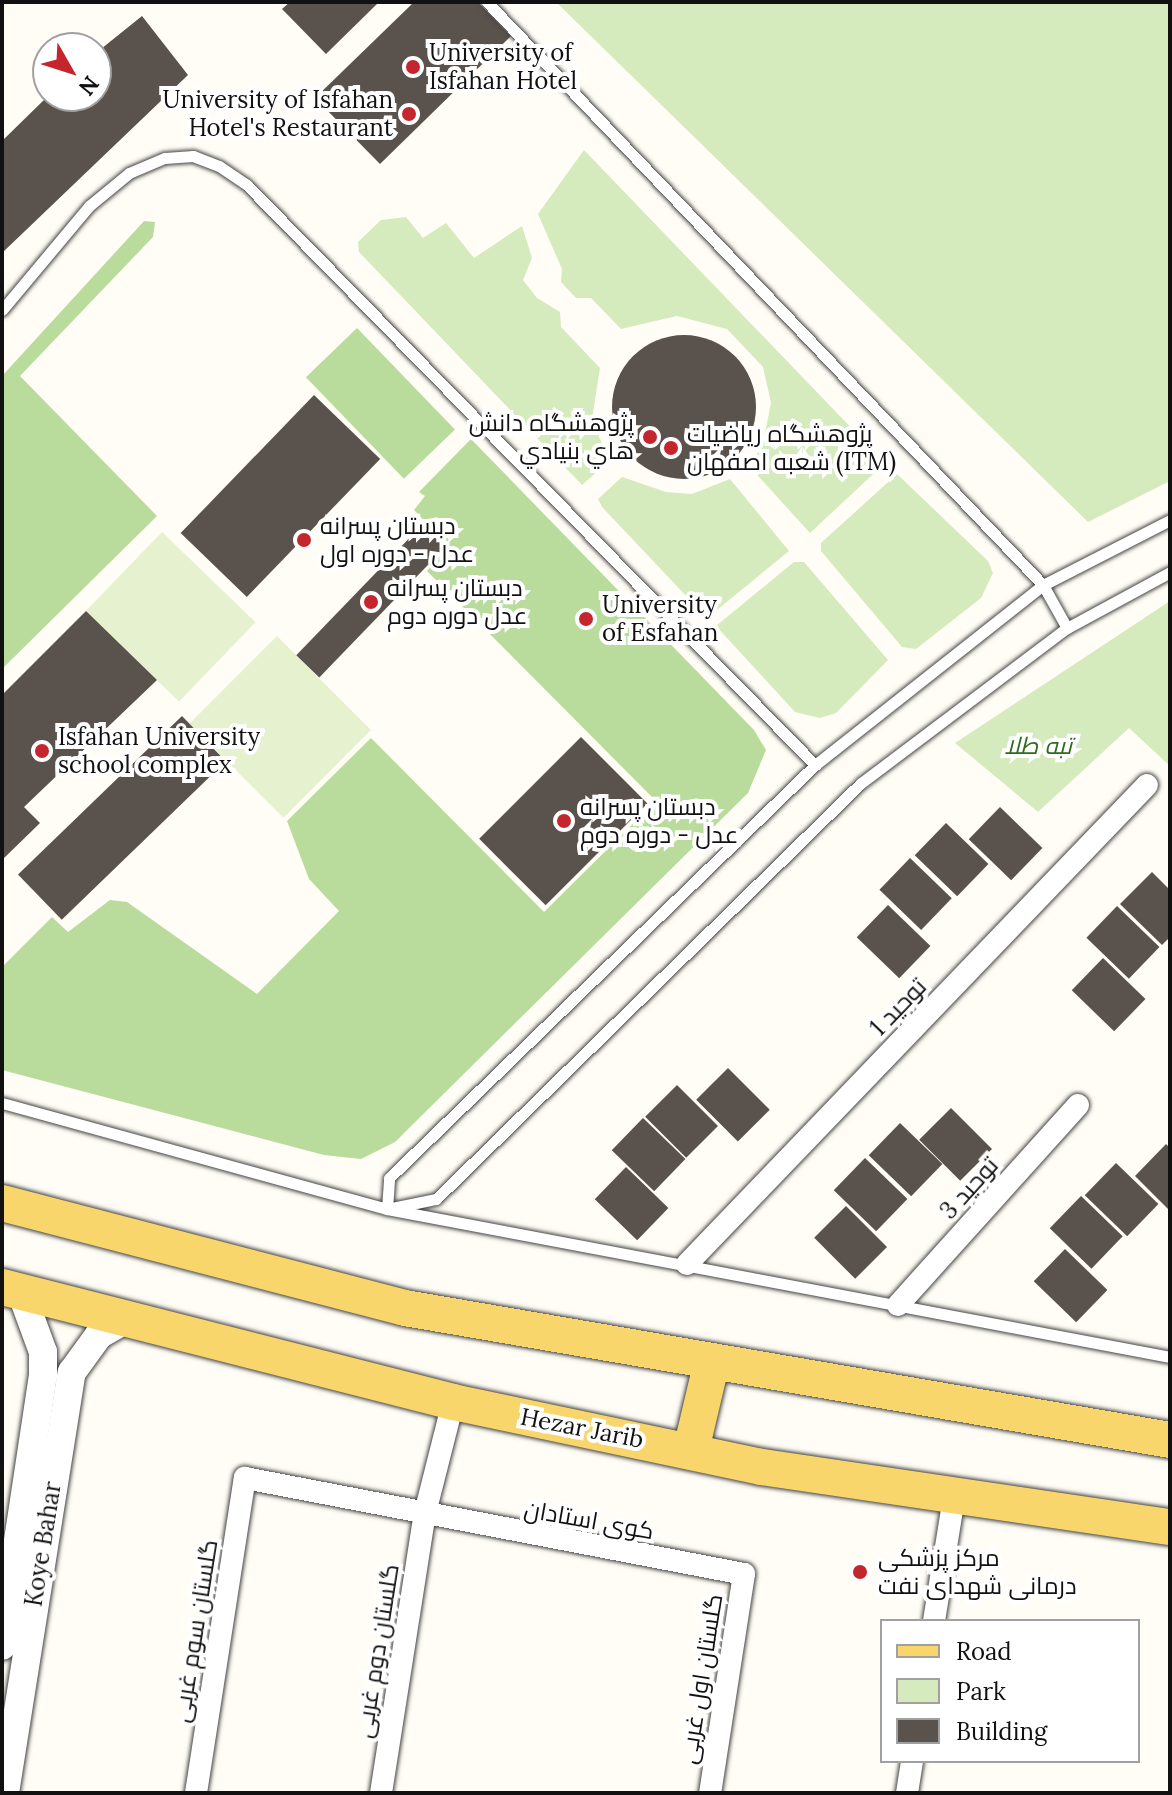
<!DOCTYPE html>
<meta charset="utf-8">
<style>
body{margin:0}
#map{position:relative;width:1172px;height:1795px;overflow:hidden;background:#fffdf5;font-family:Lora,Cairo,serif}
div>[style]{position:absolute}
.green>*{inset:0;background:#d5ebbd}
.forest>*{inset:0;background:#b9dc9c;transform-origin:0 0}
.pitch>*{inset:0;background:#e6f2cf;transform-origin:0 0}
.building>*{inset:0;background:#5a524d;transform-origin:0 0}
.round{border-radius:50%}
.roads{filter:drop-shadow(0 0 2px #444) drop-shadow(0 0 2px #444)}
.service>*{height:11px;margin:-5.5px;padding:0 5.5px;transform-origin:5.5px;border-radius:5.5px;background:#fff}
.minor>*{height:22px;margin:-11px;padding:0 11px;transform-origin:11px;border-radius:11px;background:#fff}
.tertiary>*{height:28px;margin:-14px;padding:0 14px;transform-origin:14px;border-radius:14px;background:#fff}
.primary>*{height:36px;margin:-18px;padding:0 18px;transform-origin:18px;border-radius:18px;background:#f9d66b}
.dots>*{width:22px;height:22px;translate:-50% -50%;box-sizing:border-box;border:4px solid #fff;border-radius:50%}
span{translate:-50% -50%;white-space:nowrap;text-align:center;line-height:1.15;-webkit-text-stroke:8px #fff;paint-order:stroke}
.poi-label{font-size:24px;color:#111}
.left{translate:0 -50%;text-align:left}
.right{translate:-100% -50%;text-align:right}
.park-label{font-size:24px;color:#2f6b1f;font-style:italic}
.street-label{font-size:24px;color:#111}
.frame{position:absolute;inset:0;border:4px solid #111;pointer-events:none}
.legend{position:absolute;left:880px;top:1619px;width:260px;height:144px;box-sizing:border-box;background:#fff;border:2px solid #a0a0a0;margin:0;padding:10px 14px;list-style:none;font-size:24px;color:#111}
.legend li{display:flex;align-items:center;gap:16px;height:40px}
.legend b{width:40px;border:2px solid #a0a0a0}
.north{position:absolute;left:32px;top:32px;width:80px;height:80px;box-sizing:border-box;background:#fff;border:2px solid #a0a0a0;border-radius:50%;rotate:129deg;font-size:22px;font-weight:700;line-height:32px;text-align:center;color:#111}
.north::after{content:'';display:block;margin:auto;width:28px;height:36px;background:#c4262e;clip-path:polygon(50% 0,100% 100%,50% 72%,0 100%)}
</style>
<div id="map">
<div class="green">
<i style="clip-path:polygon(556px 2px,1170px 2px,1170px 481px,1088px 522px)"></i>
<i style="clip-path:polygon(584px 150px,885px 463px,810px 533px,748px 465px,762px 448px,771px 403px,763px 367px,727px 329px,677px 316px,621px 329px,591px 298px,576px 298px,561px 282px,562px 269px,538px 214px)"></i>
<i style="clip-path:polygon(406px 217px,423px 238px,446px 223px,474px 258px,522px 226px,532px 258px,523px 280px,537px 298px,560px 312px,561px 327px,600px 368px,592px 419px,609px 461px,582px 485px,359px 252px,358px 242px,381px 220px)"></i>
<i style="clip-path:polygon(897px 474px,988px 561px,993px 573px,981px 598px,916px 649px,902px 647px,821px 551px,821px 543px)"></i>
<i style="clip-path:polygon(622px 477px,666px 492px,692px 494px,730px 479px,789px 551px,707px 618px,602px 507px,598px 499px)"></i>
<i style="clip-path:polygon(794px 562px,804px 562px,888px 660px,836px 713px,820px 718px,795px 712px,716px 626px)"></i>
<i style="clip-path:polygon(1170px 601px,1170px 766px,1129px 728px,1038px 812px,955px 743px)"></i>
</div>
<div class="forest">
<i style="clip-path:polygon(144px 221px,155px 222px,153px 237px,20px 376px,157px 516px,2px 669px,2px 376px)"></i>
<i style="left:357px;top:328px;width:141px;height:71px;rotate:46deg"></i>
<i style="clip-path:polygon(471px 439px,754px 730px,766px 750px,748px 793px,395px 1142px,361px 1159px,324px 1155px,2px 1070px,2px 967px,52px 917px,68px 932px,110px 900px,127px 902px,257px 994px,339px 911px,309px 879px,287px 821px,371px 738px,544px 912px,656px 801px,427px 571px,449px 546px,414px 510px,425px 496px,419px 492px)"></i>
</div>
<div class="pitch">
<i style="left:162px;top:532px;width:130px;height:110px;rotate:44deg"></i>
<i style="left:277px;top:636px;width:133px;height:124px;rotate:45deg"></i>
</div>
<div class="building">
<i style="clip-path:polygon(290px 2px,379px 2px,326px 54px,282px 9px)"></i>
<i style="clip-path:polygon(414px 2px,478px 2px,511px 36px,380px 164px,315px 98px)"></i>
<i style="clip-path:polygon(142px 16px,188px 75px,2px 253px,2px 141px,48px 96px,96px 96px,96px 53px)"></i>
<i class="round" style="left:612px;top:335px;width:144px;height:144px"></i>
<i style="left:314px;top:395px;width:92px;height:192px;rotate:44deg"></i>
<i style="left:422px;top:525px;width:32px;height:181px;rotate:44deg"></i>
<i style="clip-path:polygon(86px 611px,157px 680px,24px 807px,40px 823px,2px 860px,2px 695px)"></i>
<i style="left:182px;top:716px;width:63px;height:228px;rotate:46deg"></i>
<i style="left:581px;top:737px;width:94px;height:144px;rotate:45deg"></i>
<i style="left:1000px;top:807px;width:59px;height:45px;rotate:44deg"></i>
<i style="left:946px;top:823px;width:59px;height:45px;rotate:44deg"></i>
<i style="left:910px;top:858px;width:58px;height:44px;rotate:44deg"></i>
<i style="clip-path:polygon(1152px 872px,1170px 890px,1170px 937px,1162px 945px,1120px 904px)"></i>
<i style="left:888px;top:905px;width:59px;height:45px;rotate:44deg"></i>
<i style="left:1117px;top:906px;width:59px;height:44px;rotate:44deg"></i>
<i style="left:1103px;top:958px;width:59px;height:45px;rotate:44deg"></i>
<i style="left:728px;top:1068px;width:59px;height:45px;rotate:45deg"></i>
<i style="left:677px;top:1085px;width:58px;height:45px;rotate:45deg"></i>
<i style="left:951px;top:1108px;width:58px;height:45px;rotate:45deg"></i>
<i style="left:643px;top:1118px;width:59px;height:45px;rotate:44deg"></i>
<i style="left:900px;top:1123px;width:59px;height:45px;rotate:44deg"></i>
<i style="clip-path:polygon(1166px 1144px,1170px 1148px,1170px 1211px,1135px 1176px)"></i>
<i style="left:865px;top:1158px;width:59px;height:45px;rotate:44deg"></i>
<i style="left:1116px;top:1163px;width:59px;height:45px;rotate:44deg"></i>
<i style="left:626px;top:1167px;width:59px;height:45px;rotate:44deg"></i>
<i style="left:1081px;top:1196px;width:58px;height:45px;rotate:44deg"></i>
<i style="left:846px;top:1206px;width:58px;height:45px;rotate:45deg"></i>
<i style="left:1065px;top:1249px;width:59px;height:45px;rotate:44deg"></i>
</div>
<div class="roads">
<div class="service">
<i style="left:487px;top:2px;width:806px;rotate:46.36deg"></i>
<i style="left:1043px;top:585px;width:49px;rotate:60.8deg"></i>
<i style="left:2px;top:310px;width:136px;rotate:-50.1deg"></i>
<i style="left:89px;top:206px;width:52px;rotate:-39.5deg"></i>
<i style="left:129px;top:173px;width:39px;rotate:-23deg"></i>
<i style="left:165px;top:158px;width:28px;rotate:-4deg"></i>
<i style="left:193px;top:156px;width:28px;rotate:21deg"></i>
<i style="left:219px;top:166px;width:34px;rotate:34deg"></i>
<i style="left:247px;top:185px;width:812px;rotate:45.6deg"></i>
<i style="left:2px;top:1103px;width:399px;rotate:15.4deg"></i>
<i style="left:387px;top:1209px;width:797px;rotate:10.7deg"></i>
<i style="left:392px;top:1208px;width:45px;rotate:-11.6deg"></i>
<i style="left:436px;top:1199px;width:595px;rotate:-44.39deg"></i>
<i style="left:861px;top:783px;width:258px;rotate:-37deg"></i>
<i style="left:1067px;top:628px;width:117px;rotate:-28.5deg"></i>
<i style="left:387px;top:1209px;width:31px;rotate:-86deg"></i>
<i style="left:389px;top:1178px;width:593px;rotate:-44.11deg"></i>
<i style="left:815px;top:765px;width:290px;rotate:-38.3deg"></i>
<i style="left:1043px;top:585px;width:143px;rotate:-27.1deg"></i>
</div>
<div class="minor">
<i style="left:687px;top:1264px;width:664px;rotate:-46.16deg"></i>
<i style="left:898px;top:1305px;width:269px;rotate:-48deg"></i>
<i style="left:934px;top:1621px;width:126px;rotate:-80.8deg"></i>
<i style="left:196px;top:1793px;width:319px;rotate:-81.2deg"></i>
<i style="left:245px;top:1478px;width:508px;rotate:10.89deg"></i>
<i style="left:744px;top:1574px;width:222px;rotate:98.8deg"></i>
<i style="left:381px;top:1793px;width:279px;rotate:-81.1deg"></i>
<i style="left:424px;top:1517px;width:119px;rotate:-75.8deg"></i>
<i style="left:907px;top:1793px;width:32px;rotate:-81deg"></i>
</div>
<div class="tertiary">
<i style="left:2px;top:1646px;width:273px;rotate:-81.4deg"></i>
<i style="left:43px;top:1376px;width:24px;rotate:-90deg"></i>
<i style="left:43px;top:1352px;width:64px;rotate:-110.1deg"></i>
<i style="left:5px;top:1793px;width:426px;rotate:-81deg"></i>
<i style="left:72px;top:1372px;width:46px;rotate:-53.9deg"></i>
<i style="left:99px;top:1335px;width:32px;rotate:-30deg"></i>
</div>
<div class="primary">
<i style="left:2px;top:1203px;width:416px;rotate:14.6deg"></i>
<i style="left:405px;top:1308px;width:776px;rotate:9.79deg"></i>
<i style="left:2px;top:1287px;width:465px;rotate:14.3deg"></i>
<i style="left:453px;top:1402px;width:316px;rotate:11.9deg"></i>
<i style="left:762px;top:1467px;width:412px;rotate:8.4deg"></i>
<i style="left:691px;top:1450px;width:91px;rotate:-76.7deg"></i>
</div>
</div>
<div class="dots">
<i style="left:413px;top:67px;background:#c4262e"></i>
<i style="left:409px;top:114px;background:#c4262e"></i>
<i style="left:650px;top:437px;background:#c4262e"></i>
<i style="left:671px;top:448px;background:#c4262e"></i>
<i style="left:304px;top:540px;background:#c4262e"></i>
<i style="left:371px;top:602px;background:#c4262e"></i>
<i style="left:586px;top:619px;background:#c4262e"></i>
<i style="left:42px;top:751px;background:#c4262e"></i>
<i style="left:564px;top:821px;background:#c4262e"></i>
<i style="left:860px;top:1572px;background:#c4262e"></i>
</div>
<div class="poi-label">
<span class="left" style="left:429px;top:67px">University of<br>Isfahan Hotel</span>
<span class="right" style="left:393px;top:114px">University of Isfahan<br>Hotel's Restaurant</span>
<span class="right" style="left:634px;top:437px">پژوهشگاه دانش<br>هاي بنيادي</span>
<span class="left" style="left:687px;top:448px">پژوهشگاه رياضيات<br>شعبه اصفهان (ITM)</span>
<span class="left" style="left:320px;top:540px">دبستان پسرانه<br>عدل - دوره اول</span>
<span class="left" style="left:387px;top:602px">دبستان پسرانه<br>عدل دوره دوم</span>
<span class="left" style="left:602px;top:619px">University<br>of Esfahan</span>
<span class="left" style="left:58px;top:751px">Isfahan University<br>school complex</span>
<span class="left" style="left:580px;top:821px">دبستان پسرانه<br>عدل - دوره دوم</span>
<span class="left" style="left:878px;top:1572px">مرکز پزشکی<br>درمانی شهدای نفت</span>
</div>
<div class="park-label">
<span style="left:1038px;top:746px">تبه طلا</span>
</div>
<div class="street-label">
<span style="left:898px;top:1007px;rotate:-46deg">توحید 1</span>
<span style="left:969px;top:1188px;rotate:-48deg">توحید 3</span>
<span style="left:582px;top:1428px;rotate:11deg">Hezar Jarib</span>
<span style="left:589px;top:1520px;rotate:10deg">کوی استادان</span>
<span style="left:43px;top:1544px;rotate:-81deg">Koye Bahar</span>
<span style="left:195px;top:1631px;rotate:-81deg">گلستان سوم غربی</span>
<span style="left:377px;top:1651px;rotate:-81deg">گلستان دوم غربی</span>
<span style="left:701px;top:1679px;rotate:-81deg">گلستان اول غربی</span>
</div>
<div class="frame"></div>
<ul class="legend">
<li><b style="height:10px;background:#f9d66b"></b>Road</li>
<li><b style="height:22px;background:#d5ebbd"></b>Park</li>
<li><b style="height:22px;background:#5a524d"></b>Building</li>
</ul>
<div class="north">N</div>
</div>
